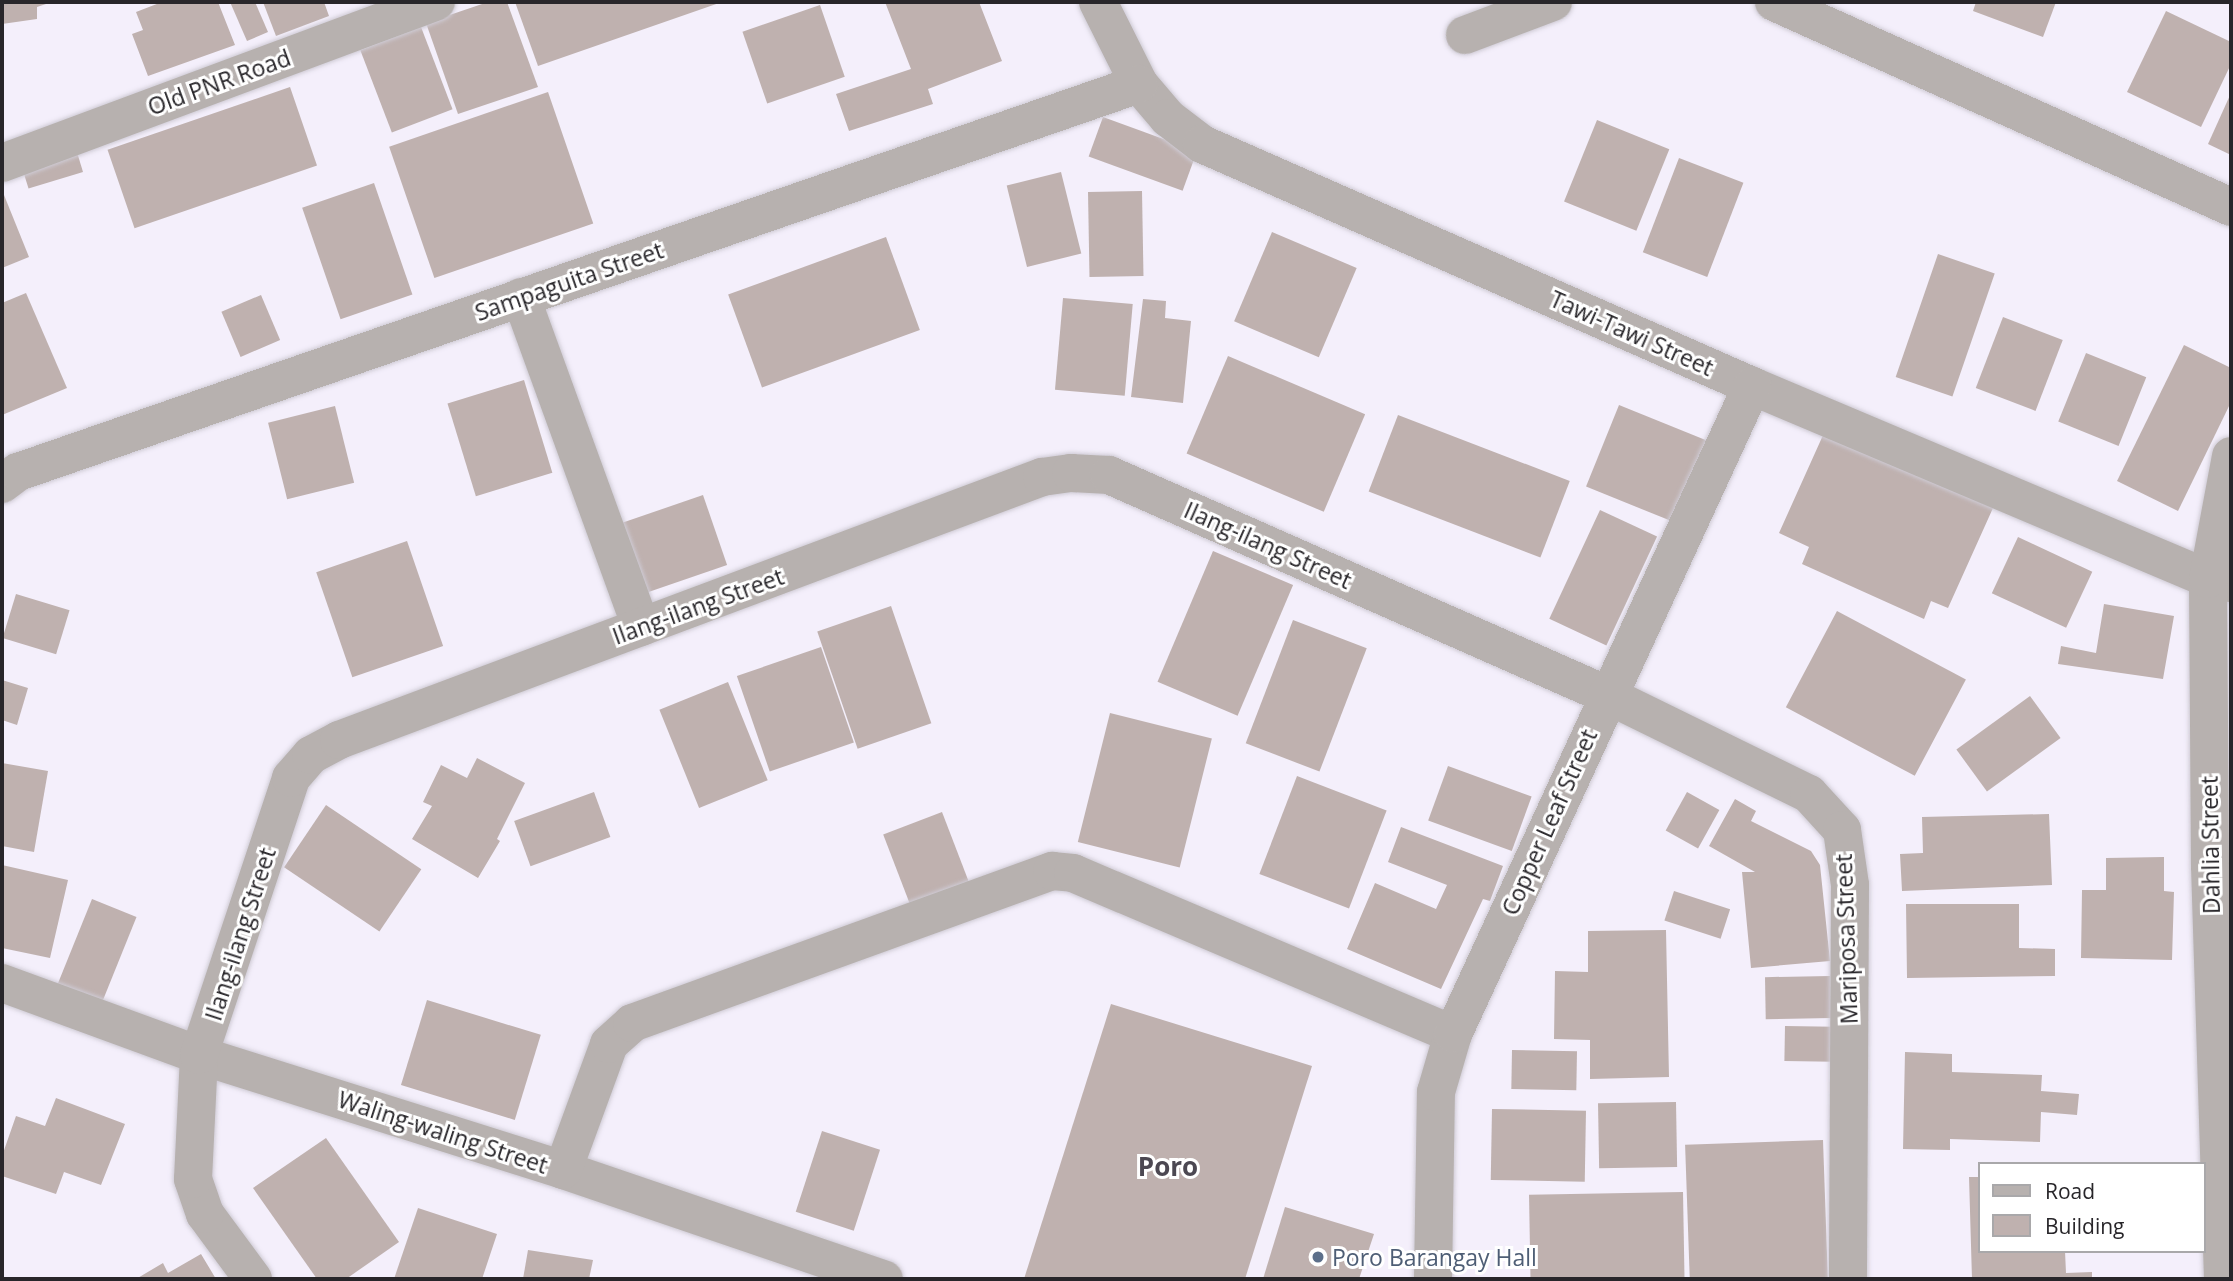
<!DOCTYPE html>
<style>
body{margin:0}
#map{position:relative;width:2233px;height:1281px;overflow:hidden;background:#f4effb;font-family:"Open Sans",sans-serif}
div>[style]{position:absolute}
.building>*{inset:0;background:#bfb1af;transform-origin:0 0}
.roads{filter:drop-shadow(0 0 2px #cfcbd5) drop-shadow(0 0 2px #cfcbd5)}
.minor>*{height:38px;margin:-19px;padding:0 19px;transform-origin:19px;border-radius:19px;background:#b7b1af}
.dots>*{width:19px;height:19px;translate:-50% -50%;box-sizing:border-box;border:4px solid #fff;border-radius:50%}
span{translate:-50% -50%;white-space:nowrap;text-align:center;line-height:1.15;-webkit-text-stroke:6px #fff;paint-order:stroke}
.street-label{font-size:23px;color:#28262a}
.service-label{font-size:23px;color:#4e5e75}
.left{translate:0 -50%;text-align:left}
.quarter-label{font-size:26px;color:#4c4852;font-weight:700}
.frame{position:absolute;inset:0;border:4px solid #28262a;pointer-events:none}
.legend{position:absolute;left:1978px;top:1162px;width:228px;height:91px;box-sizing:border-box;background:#fff;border:2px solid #a9a8aa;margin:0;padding:9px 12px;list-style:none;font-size:21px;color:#28262a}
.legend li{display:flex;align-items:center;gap:14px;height:35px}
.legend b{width:35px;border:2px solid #a9a8aa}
</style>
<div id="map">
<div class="building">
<i style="clip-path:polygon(2px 2px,52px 2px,37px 7px,37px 19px,2px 24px)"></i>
<i style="clip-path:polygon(162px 2px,218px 2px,235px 45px,148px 76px,132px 34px,143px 30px,136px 12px)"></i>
<i style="clip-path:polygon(230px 2px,255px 2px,268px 32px,247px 41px)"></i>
<i style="clip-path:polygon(263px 2px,324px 2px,329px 16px,276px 36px)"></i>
<i style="clip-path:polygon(488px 2px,507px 2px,538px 87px,458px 114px,426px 23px)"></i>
<i style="clip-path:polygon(515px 2px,722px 2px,538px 66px)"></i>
<i style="clip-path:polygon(885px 2px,979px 2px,1002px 61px,928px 89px,933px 104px,849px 131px,836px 94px,911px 69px)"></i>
<i style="clip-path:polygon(1976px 2px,2056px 2px,2043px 37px,1973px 11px)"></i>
<i style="left:820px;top:5px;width:76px;height:82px;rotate:71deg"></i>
<i style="clip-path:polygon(2166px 11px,2231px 42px,2231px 64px,2201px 127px,2127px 92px)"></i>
<i style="left:421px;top:27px;width:88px;height:65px;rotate:69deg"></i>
<i style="left:290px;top:87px;width:83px;height:193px;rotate:71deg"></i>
<i style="left:548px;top:92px;width:139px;height:168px;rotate:71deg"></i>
<i style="clip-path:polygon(2231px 93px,2231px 155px,2208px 144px)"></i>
<i style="left:1103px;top:117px;width:100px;height:42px;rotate:20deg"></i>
<i style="left:1597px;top:120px;width:78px;height:88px;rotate:22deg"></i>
<i style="left:76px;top:149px;width:24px;height:57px;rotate:73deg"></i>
<i style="left:1679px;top:158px;width:69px;height:101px;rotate:21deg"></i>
<i style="left:1061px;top:172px;width:84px;height:56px;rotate:76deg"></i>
<i style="left:374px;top:183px;width:118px;height:76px;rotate:71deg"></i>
<i style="clip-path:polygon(2px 190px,29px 257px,2px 268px)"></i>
<i style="left:1142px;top:191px;width:85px;height:54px;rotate:89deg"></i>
<i style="left:1272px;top:232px;width:92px;height:97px;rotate:23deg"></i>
<i style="left:886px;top:237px;width:99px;height:168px;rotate:70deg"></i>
<i style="left:1938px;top:254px;width:60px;height:130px;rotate:19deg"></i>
<i style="clip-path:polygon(26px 293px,67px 388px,2px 415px,2px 303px)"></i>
<i style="left:261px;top:295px;width:49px;height:43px;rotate:67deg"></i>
<i style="left:1063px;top:298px;width:70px;height:92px;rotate:5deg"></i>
<i style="clip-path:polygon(1143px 299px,1166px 301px,1165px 318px,1191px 321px,1183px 403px,1131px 397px)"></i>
<i style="left:2003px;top:317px;width:64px;height:76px;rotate:21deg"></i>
<i style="clip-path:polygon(2184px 345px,2231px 368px,2231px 402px,2178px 511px,2117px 481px)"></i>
<i style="left:2086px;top:353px;width:65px;height:74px;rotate:22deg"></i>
<i style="left:1228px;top:356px;width:149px;height:106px;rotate:23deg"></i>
<i style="left:524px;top:380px;width:97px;height:80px;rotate:73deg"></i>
<i style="left:1619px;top:405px;width:96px;height:88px;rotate:22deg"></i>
<i style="left:335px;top:406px;width:79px;height:69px;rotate:76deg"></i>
<i style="left:1398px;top:415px;width:184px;height:82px;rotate:21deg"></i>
<i style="clip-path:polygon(1824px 433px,1993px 508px,1948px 608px,1931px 601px,1924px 619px,1802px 564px,1809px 547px,1779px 533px)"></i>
<i style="left:703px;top:495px;width:74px;height:90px;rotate:71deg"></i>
<i style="left:1600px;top:510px;width:63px;height:120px;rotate:25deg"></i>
<i style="left:2018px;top:537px;width:82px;height:62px;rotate:25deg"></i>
<i style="left:407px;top:541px;width:111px;height:96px;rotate:71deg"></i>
<i style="left:1213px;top:551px;width:87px;height:142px;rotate:23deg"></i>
<i style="left:16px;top:594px;width:56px;height:46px;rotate:17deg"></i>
<i style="clip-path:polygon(2104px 604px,2174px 616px,2163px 679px,2058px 664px,2061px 646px,2096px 653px)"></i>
<i style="left:891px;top:606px;width:124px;height:78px;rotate:71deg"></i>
<i style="left:1837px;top:611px;width:146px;height:109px;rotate:28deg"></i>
<i style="left:1293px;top:620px;width:79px;height:132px;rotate:21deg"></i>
<i style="left:821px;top:647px;width:101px;height:89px;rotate:71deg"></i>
<i style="clip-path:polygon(2px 680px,28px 688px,17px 725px,2px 720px)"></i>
<i style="left:728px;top:682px;width:106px;height:74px;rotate:68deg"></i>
<i style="left:2030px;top:696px;width:52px;height:91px;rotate:54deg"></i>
<i style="left:1110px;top:713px;width:105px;height:133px;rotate:14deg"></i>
<i style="clip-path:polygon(477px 758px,525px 783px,497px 839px,500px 841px,478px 878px,412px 839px,432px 806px,423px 802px,441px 765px,467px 778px)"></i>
<i style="clip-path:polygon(2px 763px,48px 771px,34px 852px,2px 846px)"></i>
<i style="left:1448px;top:766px;width:89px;height:58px;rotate:20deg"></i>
<i style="left:1297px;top:776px;width:96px;height:105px;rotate:21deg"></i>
<i style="left:594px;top:792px;width:48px;height:85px;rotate:70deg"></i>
<i style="left:1687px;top:792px;width:37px;height:44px;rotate:29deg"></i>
<i style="clip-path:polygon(1735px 799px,1756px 811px,1751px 821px,1811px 851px,1820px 865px,1830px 961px,1751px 968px,1742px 872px,1755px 872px,1709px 846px)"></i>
<i style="left:326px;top:805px;width:115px;height:75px;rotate:34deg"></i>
<i style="left:942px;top:812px;width:75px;height:63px;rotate:69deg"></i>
<i style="clip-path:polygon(2049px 814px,2052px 885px,1902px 891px,1900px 854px,1923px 853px,1922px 817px)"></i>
<i style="clip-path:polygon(1401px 827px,1503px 866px,1490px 901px,1483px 899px,1441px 989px,1347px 949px,1375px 883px,1436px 909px,1447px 885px,1388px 862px)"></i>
<i style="clip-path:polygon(2164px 857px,2164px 891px,2174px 892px,2172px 960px,2081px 958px,2082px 890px,2106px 890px,2106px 858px)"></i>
<i style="clip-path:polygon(2px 865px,68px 880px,50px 958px,2px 948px)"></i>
<i style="left:1674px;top:891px;width:59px;height:31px;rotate:18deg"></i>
<i style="left:92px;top:899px;width:48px;height:94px;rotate:22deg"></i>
<i style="clip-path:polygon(1906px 904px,2019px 904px,2019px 948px,2055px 949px,2055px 976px,1907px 978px)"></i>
<i style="clip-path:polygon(1666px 930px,1669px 1077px,1590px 1079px,1590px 1040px,1554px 1039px,1555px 971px,1588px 972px,1588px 931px)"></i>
<i style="left:1830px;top:976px;width:42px;height:65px;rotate:89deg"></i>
<i style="left:427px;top:1000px;width:119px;height:89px;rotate:17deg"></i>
<i style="clip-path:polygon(1111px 1004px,1312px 1066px,1245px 1279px,1024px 1279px)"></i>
<i style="left:1785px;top:1026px;width:49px;height:35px;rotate:1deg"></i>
<i style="left:1512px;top:1050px;width:65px;height:39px;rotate:1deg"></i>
<i style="clip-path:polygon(1905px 1052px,1952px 1054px,1952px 1072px,2042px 1075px,2041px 1091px,2079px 1094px,2077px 1115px,2041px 1112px,2040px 1142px,1950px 1139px,1950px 1150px,1903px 1149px)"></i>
<i style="clip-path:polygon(56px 1098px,125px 1124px,101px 1185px,64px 1172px,56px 1194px,2px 1176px,2px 1156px,16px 1116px,45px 1126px)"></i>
<i style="left:1676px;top:1102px;width:65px;height:78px;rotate:89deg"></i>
<i style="left:1492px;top:1109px;width:94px;height:71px;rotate:1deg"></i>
<i style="left:822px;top:1131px;width:61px;height:85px;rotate:18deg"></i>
<i style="clip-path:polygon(326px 1138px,399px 1242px,346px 1279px,317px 1279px,253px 1188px)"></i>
<i style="left:1823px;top:1140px;width:139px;height:138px;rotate:88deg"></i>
<i style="clip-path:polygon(1969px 1177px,1979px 1177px,1979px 1251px,2065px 1251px,2066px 1273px,2092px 1272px,2092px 1279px,1972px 1279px)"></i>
<i style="left:1683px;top:1192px;width:87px;height:154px;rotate:89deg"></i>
<i style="clip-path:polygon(1285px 1207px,1374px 1234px,1359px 1279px,1263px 1279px)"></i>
<i style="clip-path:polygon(418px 1208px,497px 1234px,482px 1279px,394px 1279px)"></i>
<i style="clip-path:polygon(528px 1250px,593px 1260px,589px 1279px,523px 1279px)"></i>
<i style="clip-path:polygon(201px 1254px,216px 1279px,136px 1279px,163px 1263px,168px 1273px)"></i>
</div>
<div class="roads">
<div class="minor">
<i style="left:1098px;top:2px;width:92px;rotate:63.4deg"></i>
<i style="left:1139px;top:84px;width:45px;rotate:49.5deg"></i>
<i style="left:1168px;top:118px;width:43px;rotate:37.4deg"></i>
<i style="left:1202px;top:144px;width:601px;rotate:23.75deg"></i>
<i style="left:1752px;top:386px;width:495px;rotate:22.9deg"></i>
<i style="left:2208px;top:579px;width:23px;rotate:10deg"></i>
<i style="left:1774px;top:2px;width:501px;rotate:24.16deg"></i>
<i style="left:1465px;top:35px;width:94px;rotate:-20.6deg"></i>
<i style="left:2px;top:163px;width:463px;rotate:-20.4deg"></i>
<i style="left:521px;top:297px;width:351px;rotate:70deg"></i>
<i style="left:2px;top:484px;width:20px;rotate:-37deg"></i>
<i style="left:18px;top:472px;width:1186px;rotate:-19.09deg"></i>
<i style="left:2px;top:983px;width:210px;rotate:20.1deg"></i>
<i style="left:199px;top:1055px;width:382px;rotate:17.5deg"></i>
<i style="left:563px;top:1170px;width:339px;rotate:18.8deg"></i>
<i style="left:563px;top:1170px;width:134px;rotate:-69.9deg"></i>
<i style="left:609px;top:1044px;width:31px;rotate:-42deg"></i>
<i style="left:632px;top:1023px;width:447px;rotate:-19.9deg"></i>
<i style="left:1052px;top:871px;width:21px;rotate:5deg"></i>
<i style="left:1073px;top:873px;width:413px;rotate:23deg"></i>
<i style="left:253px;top:1279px;width:81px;rotate:-126.4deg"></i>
<i style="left:205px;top:1214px;width:37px;rotate:-109deg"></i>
<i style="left:193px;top:1179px;width:124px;rotate:-87.2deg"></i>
<i style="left:199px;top:1055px;width:292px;rotate:-71.6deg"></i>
<i style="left:291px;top:778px;width:30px;rotate:-49deg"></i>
<i style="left:311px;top:755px;width:32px;rotate:-28deg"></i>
<i style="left:339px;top:740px;width:751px;rotate:-20.51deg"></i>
<i style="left:1042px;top:477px;width:29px;rotate:-8deg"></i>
<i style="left:1071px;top:473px;width:38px;rotate:3deg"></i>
<i style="left:1109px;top:475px;width:544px;rotate:23.83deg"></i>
<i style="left:1607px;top:695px;width:225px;rotate:26.1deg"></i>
<i style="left:1809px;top:794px;width:49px;rotate:47.5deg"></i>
<i style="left:1842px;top:830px;width:56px;rotate:81.7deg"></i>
<i style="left:1850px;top:885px;width:394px;rotate:90.3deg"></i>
<i style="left:1433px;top:1279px;width:187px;rotate:-89.1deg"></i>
<i style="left:1436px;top:1092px;width:60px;rotate:-73.7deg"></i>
<i style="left:1453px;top:1034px;width:714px;rotate:-65.23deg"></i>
<i style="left:2223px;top:1279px;width:413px;rotate:-91.8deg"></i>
<i style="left:2210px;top:866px;width:287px;rotate:-90.4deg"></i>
<i style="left:2208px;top:579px;width:125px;rotate:-79.4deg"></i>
</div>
</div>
<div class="dots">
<i style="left:1318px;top:1257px;background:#5c6f8a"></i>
</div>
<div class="street-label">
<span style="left:219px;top:82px;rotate:-20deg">Old PNR Road</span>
<span style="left:569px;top:281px;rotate:-19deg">Sampaguita Street</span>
<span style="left:1632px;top:333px;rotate:24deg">Tawi-Tawi Street</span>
<span style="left:1268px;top:545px;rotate:24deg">Ilang-ilang Street</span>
<span style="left:698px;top:606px;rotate:-20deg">Ilang-ilang Street</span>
<span style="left:1549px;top:822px;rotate:-66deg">Copper Leaf Street</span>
<span style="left:2210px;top:845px;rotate:-91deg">Dahlia Street</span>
<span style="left:240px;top:934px;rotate:-72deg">Ilang-ilang Street</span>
<span style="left:1846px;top:939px;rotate:-92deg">Mariposa Street</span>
<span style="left:443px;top:1132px;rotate:18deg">Waling-waling Street</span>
</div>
<div class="service-label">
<span class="left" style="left:1332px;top:1257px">Poro Barangay Hall</span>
</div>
<div class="quarter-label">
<span style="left:1168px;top:1167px">Poro</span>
</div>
<div class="frame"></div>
<ul class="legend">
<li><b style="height:9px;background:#b7b1af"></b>Road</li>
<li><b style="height:19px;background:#bfb1af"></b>Building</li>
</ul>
</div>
